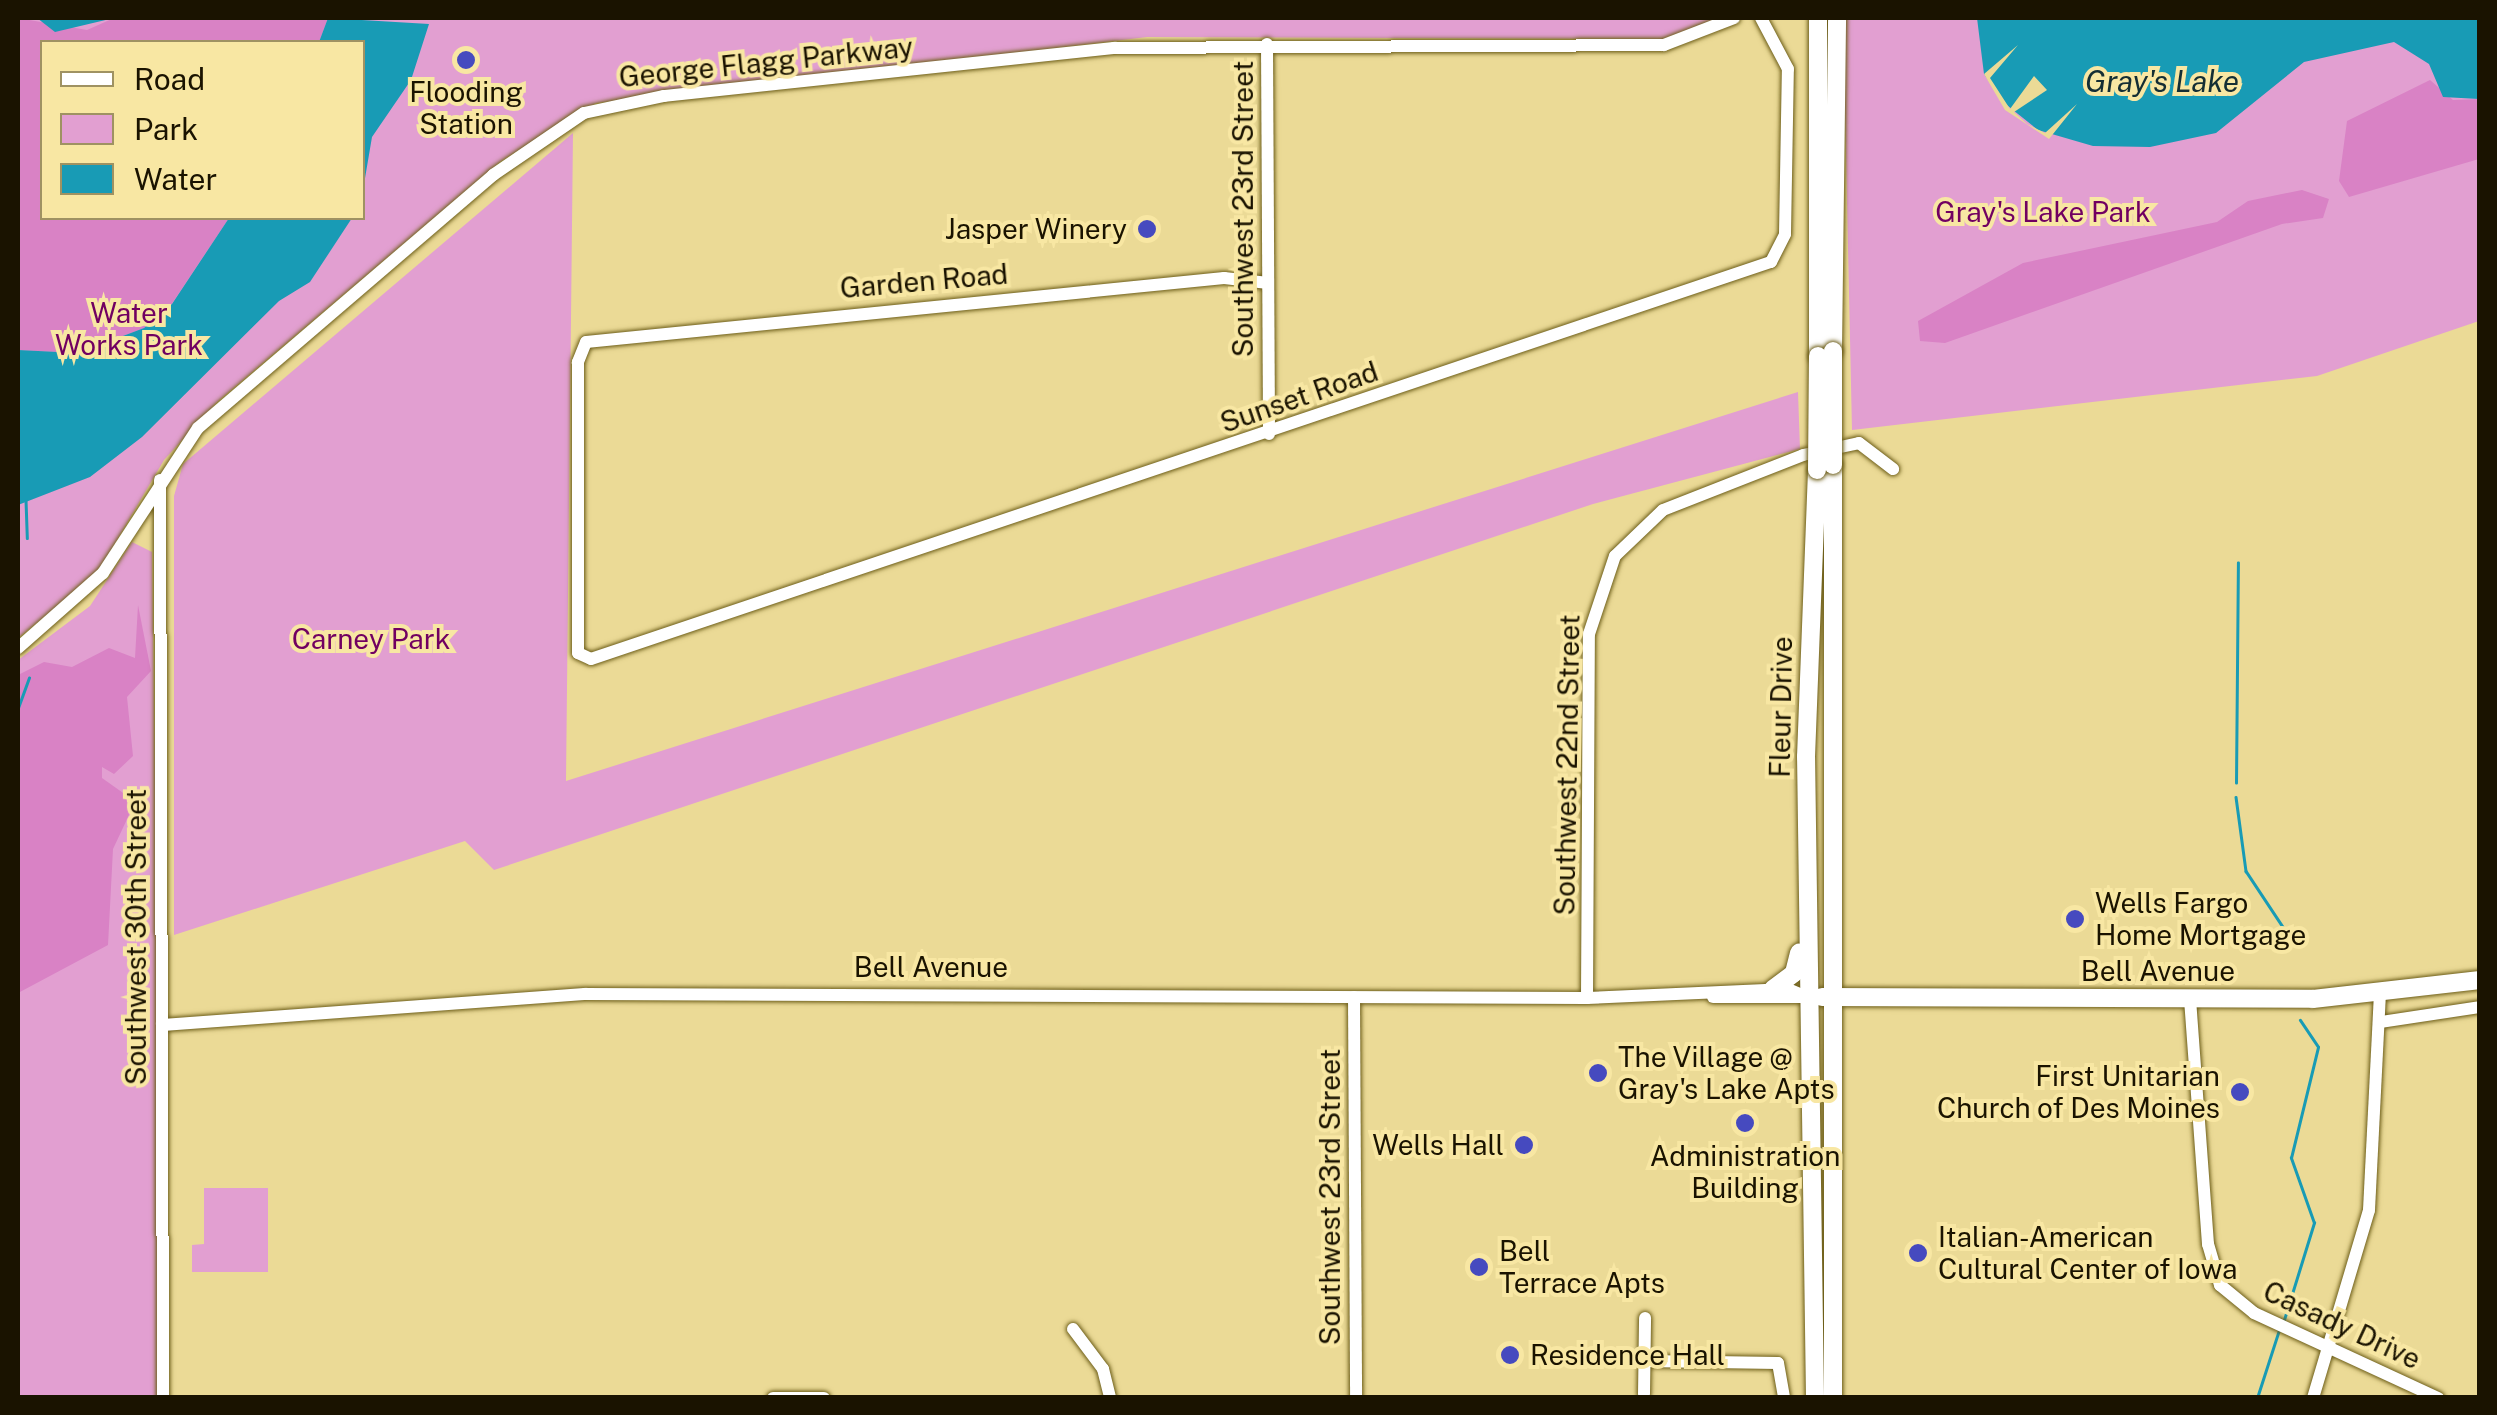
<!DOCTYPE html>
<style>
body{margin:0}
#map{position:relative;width:2497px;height:1415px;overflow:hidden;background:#ebda96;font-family:"Public Sans",sans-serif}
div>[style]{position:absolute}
.green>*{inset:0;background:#e29fd1}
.forest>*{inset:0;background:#d982c5}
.water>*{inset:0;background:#189bb5}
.pier>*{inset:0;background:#ebda96}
.stream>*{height:2.5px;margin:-1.25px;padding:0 1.25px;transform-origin:1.25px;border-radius:1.25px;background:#189bb5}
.roads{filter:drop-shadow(0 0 2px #6d5e19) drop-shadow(0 0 2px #6d5e19)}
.minor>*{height:12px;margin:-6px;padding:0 6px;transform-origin:6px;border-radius:6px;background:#fff}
.major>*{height:18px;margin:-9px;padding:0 9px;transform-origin:9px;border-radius:9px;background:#fff}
.bridges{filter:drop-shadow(0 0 2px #6d5e19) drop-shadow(0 0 2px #6d5e19)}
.major-bridge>*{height:18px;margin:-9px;padding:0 9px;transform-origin:9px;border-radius:9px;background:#fff}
.dots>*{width:28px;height:28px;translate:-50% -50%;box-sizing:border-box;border:5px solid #f8e7a3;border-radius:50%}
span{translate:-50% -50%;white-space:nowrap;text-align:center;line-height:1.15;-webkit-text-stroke:8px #f8e7a3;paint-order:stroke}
.street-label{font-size:28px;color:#1a1300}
.poi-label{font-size:28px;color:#1a1300}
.right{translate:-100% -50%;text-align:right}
.left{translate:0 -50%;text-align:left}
.park-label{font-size:28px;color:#710061}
.water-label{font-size:30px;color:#142e34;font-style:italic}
.frame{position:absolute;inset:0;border:20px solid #1a1300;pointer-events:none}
.legend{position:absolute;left:40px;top:40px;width:325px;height:180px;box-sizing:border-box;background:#f8e7a3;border:2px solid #9f9262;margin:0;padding:12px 18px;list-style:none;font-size:30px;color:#1a1300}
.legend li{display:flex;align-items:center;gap:20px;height:50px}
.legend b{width:50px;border:2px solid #9f9262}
</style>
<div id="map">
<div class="green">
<i style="clip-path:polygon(evenodd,18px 18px,1728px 18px,1674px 39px,1147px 37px,596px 103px,501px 161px,217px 402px,164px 460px,97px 574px,18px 638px,18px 18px,42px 42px,362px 42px,362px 218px,42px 218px,42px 42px)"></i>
<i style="clip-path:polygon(1843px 18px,2479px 18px,2479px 321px,2317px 376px,1852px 430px)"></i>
<i style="clip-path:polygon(573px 133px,566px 781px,1798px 392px,1800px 449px,1593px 504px,494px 870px,465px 841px,174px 935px,174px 496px,183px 464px)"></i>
<i style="clip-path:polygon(132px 542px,152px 552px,163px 1397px,18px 1398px,18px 660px,90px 606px)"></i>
<i style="clip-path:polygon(204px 1188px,268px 1188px,268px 1272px,192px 1272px,192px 1245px,204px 1244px)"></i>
</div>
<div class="forest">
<i style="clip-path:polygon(18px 18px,87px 30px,114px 18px,328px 18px,319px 42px,42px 42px,42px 218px,229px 218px,171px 305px,144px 328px,78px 353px,18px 350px)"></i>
<i style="clip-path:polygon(2430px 80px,2453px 100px,2479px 99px,2479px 159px,2349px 197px,2339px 181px,2347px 121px)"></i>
<i style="clip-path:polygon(2302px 190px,2329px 199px,2323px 218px,2282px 224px,1945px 343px,1920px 341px,1918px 321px,2023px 263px,2217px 222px,2248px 201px)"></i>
<i style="clip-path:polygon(138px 605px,151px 671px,127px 697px,133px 756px,114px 774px,102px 767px,102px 778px,126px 795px,129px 815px,113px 849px,108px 945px,18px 993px,18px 675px,44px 662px,72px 667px,109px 648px,135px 658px)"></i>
</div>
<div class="water">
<i style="clip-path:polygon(37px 18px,114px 18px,55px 32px)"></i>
<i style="clip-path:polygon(328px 18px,429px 24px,411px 80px,372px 137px,363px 190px,362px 42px,319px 42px)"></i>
<i style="clip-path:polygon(1977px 18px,2479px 18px,2479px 99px,2443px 97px,2429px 64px,2394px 42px,2304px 62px,2216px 133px,2150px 147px,2093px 146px,2038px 130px,2003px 102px,1984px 74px)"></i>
<i style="clip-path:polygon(229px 218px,352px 218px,310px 282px,279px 301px,142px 437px,90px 477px,18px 505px,18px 350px,78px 353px,144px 328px,172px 304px)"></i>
</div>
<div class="pier">
<i style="clip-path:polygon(2018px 45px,1990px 78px,2010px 109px,2034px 76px,2047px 90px,2014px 112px,2027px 124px,2045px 133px,2077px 104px,2049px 139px,2005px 110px,1984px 74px)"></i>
</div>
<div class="stream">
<i style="left:26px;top:500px;width:38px;rotate:88deg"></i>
<i style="left:18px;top:708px;width:32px;rotate:-70deg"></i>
<i style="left:2236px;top:783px;width:220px;rotate:-89.5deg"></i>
<i style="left:2236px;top:797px;width:75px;rotate:82.3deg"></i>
<i style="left:2246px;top:871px;width:78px;rotate:56.5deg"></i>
<i style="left:2283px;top:1323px;width:105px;rotate:-72.8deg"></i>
<i style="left:2314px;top:1223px;width:69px;rotate:-109.5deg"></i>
<i style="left:2291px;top:1158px;width:114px;rotate:-76.3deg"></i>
<i style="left:2318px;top:1047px;width:32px;rotate:-124deg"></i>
<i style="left:2258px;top:1395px;width:68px;rotate:-72.1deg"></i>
</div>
<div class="roads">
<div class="minor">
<i style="left:1267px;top:44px;width:390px;rotate:89.7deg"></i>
<i style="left:1268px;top:283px;width:44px;rotate:-173.5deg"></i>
<i style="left:1224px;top:278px;width:641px;rotate:174.27deg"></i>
<i style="left:586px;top:342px;width:22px;rotate:112deg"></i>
<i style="left:578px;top:362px;width:291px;rotate:90deg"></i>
<i style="left:578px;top:653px;width:14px;rotate:25deg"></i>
<i style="left:591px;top:659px;width:1245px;rotate:-18.6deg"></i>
<i style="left:1771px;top:262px;width:31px;rotate:-63deg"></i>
<i style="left:1785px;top:234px;width:165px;rotate:-89deg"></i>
<i style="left:1788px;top:69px;width:58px;rotate:-117.9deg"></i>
<i style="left:160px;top:480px;width:918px;rotate:89.81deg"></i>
<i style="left:18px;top:648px;width:113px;rotate:-41.4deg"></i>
<i style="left:103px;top:573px;width:173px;rotate:-56.8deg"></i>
<i style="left:198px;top:428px;width:389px;rotate:-40.6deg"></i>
<i style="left:493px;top:175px;width:110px;rotate:-34.3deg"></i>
<i style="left:584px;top:113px;width:82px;rotate:-12deg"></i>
<i style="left:664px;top:96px;width:453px;rotate:-6.1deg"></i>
<i style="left:1114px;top:48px;width:550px;rotate:-0.31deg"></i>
<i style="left:1664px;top:45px;width:75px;rotate:-21.1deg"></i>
<i style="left:1354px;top:997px;width:401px;rotate:89.7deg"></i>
<i style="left:1713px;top:997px;width:94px"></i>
<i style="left:1587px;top:998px;width:364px;rotate:-89.7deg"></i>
<i style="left:1589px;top:634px;width:82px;rotate:-71.6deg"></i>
<i style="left:1615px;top:556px;width:66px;rotate:-43.8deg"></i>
<i style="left:1663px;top:510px;width:150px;rotate:-21.4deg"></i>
<i style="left:1803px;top:455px;width:57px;rotate:-12.1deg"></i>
<i style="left:1859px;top:443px;width:43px;rotate:37.4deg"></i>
<i style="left:2190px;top:999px;width:246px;rotate:85.8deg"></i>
<i style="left:2208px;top:1244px;width:43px;rotate:73.7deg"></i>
<i style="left:2220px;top:1285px;width:44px;rotate:39.5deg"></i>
<i style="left:2254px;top:1313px;width:203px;rotate:24.8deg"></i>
<i style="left:2381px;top:1022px;width:100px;rotate:-8.6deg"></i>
<i style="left:162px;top:1025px;width:424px;rotate:-4.2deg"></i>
<i style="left:585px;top:994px;width:1002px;rotate:0.23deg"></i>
<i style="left:1587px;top:998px;width:201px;rotate:-2.6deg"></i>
<i style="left:1788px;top:989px;width:21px;rotate:23deg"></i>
<i style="left:1073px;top:1329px;width:50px;rotate:53.1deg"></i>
<i style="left:1103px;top:1369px;width:30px;rotate:76deg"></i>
<i style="left:1645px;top:1361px;width:133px;rotate:0.9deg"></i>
<i style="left:1778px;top:1363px;width:36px;rotate:80deg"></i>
<i style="left:1644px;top:1394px;width:76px;rotate:-89.2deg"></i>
<i style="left:773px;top:1398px;width:51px"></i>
<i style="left:2313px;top:1398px;width:196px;rotate:-73.4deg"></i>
<i style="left:2369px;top:1210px;width:216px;rotate:-87.1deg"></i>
</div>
<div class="major">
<i style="left:1818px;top:18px;width:338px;rotate:90deg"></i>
<i style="left:1833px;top:351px;width:333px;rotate:-89.3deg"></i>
<i style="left:1773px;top:989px;width:26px;rotate:-37deg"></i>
<i style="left:1794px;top:973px;width:21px;rotate:-76deg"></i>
<i style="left:1822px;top:997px;width:491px;rotate:0.2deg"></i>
<i style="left:2313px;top:999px;width:168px;rotate:-6.5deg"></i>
<i style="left:1815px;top:1398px;width:641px;rotate:-90.8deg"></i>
<i style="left:1806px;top:757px;width:287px;rotate:-87.8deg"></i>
<i style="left:1833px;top:1398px;width:933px;rotate:-90deg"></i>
</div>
</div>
<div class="bridges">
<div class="major-bridge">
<i style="left:1833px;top:465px;width:114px;rotate:-90deg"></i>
<i style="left:1817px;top:470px;width:114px;rotate:-89.5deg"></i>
</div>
</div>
<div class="dots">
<i style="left:466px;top:60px;background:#464abf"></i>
<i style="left:1147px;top:229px;background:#464abf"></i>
<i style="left:2075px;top:919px;background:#464abf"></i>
<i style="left:1598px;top:1073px;background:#464abf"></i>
<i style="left:2240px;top:1092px;background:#464abf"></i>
<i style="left:1745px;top:1123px;background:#464abf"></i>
<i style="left:1524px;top:1145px;background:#464abf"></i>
<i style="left:1918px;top:1253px;background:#464abf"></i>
<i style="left:1479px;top:1267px;background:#464abf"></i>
<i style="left:1510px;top:1355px;background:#464abf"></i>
</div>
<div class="street-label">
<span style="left:766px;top:62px;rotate:-6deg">George Flagg Parkway</span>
<span style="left:1243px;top:209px;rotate:-90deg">Southwest 23rd Street</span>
<span style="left:924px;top:281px;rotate:-5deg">Garden Road</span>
<span style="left:1299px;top:397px;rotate:-19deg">Sunset Road</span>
<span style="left:1781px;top:707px;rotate:-89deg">Fleur Drive</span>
<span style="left:1567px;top:765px;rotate:-89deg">Southwest 22nd Street</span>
<span style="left:136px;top:937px;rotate:-90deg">Southwest 30th Street</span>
<span style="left:931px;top:967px">Bell Avenue</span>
<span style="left:2158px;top:971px">Bell Avenue</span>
<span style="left:1330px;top:1197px;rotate:-90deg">Southwest 23rd Street</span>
<span style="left:2342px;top:1325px;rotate:25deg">Casady Drive</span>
</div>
<div class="poi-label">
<span style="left:466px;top:108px">Flooding<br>Station</span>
<span class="right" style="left:1127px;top:229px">Jasper Winery</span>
<span class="left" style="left:2095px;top:919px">Wells Fargo<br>Home Mortgage</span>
<span class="left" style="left:1618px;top:1073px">The Village @<br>Gray's Lake Apts</span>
<span class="right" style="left:2220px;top:1092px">First Unitarian<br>Church of Des Moines</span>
<span class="right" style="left:1504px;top:1145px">Wells Hall</span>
<span style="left:1745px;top:1172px">Administration<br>Building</span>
<span class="left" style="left:1938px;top:1253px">Italian-American<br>Cultural Center of Iowa</span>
<span class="left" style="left:1499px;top:1267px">Bell<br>Terrace Apts</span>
<span class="left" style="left:1530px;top:1355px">Residence Hall</span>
</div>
<div class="park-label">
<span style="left:2043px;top:212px">Gray's Lake Park</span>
<span style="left:129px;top:329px">Water<br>Works Park</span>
<span style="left:371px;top:639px">Carney Park</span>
</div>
<div class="water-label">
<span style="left:2162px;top:81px">Gray's Lake</span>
</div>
<div class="frame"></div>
<ul class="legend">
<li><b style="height:12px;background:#fff"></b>Road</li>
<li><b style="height:28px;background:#e29fd1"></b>Park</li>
<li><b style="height:28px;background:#189bb5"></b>Water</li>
</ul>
</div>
